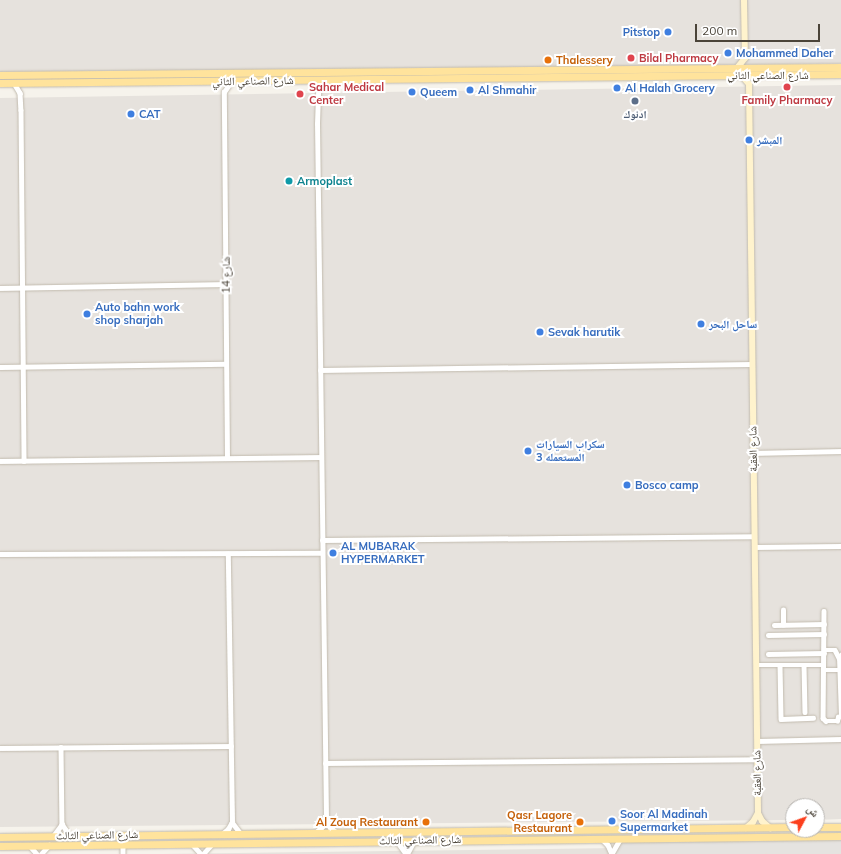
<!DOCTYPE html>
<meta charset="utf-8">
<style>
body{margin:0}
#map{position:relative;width:841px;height:854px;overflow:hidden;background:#f6f3ec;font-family:Mulish,"Noto Naskh Arabic",sans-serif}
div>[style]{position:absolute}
.industrial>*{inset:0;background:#e6e2dd}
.parking>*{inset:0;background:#e5e3e0}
.roads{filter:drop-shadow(0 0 1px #c2bbae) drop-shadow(0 0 1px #c2bbae)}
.street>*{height:4.5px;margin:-2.25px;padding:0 2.25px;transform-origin:2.25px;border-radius:2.25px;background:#fff}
.secondary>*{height:6px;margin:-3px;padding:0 3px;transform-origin:3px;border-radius:3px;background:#fff3cd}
.primary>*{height:7px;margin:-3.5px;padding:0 3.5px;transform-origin:3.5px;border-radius:3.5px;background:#ffe39c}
.dots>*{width:11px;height:11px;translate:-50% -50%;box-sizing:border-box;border:2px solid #fff;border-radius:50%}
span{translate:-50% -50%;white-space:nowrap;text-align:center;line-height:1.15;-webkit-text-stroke:4px #fff;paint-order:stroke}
.shop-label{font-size:11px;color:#366cbe;font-weight:700}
.right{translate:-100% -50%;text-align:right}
.left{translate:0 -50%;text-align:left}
.health-label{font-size:11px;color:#be3a42;font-weight:700}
.food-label{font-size:11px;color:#c56008;font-weight:700}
.street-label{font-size:11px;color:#4b4439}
.service-label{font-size:11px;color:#4e5e75;font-weight:700}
.culture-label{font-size:11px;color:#0d838f;font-weight:700}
.north{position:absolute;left:785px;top:798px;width:40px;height:40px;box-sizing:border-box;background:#fff;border:1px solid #b7b4b0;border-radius:50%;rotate:49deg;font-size:11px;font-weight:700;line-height:16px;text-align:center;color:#4b4439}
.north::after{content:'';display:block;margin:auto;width:14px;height:18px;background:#fc3f1d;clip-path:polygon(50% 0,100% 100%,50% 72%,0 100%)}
.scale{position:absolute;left:695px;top:24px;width:125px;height:18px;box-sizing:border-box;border:2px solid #4b4439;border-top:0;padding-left:5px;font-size:12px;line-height:14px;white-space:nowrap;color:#4b4439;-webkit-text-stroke:3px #fff;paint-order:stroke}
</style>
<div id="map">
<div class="industrial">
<i style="clip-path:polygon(0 0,841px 0,841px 63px,0 75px)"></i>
<i style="clip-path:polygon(841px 85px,841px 819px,817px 820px,817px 806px,793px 806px,793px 820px,0 827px,0 98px)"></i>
<i style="clip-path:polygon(841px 845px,841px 854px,162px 854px)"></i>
</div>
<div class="parking">
<i style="clip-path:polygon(841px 839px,841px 853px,838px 854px,768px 854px,767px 852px,764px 854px,617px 854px,617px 844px,621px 841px)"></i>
</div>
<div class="roads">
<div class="street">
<i style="left:14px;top:83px;width:12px;rotate:59deg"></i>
<i style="left:20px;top:93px;width:17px;rotate:87deg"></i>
<i style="left:21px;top:110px;width:351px;rotate:89.5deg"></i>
<i style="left:0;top:288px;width:226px;rotate:-1deg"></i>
<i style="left:0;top:367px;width:226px;rotate:-0.8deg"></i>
<i style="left:320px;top:370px;width:432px;rotate:-0.8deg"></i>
<i style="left:753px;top:453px;width:88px;rotate:-1.3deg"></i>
<i style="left:227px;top:458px;width:366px;rotate:-90.5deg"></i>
<i style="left:224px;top:92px;width:12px;rotate:-55deg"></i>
<i style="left:0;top:461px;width:321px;rotate:-0.7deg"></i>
<i style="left:322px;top:540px;width:432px;rotate:-0.5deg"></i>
<i style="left:754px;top:547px;width:87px;rotate:-0.7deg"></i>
<i style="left:0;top:554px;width:322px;rotate:-0.2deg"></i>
<i style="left:824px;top:611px;width:107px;rotate:90.5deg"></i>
<i style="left:823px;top:718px;width:4px;rotate:45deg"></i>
<i style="left:826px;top:721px;width:11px"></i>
<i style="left:837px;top:721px;width:4px;rotate:-76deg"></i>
<i style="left:838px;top:717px;width:3px"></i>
<i style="left:774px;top:625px;width:50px;rotate:-1.1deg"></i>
<i style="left:783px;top:625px;width:15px;rotate:-90deg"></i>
<i style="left:768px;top:635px;width:56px;rotate:-1deg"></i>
<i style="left:824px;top:650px;width:11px"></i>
<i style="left:835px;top:650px;width:9px;rotate:63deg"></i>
<i style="left:768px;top:654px;width:56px;rotate:-1deg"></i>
<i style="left:756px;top:665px;width:68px"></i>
<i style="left:780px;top:665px;width:54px;rotate:88.9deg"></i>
<i style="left:781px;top:719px;width:32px;rotate:-2deg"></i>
<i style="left:804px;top:665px;width:47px;rotate:88.8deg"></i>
<i style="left:824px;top:670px;width:15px"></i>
<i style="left:841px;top:717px;width:59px;rotate:-91.9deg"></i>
<i style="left:839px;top:658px;width:4px;rotate:-56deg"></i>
<i style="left:757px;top:741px;width:84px;rotate:-1.4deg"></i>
<i style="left:61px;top:747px;width:77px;rotate:89.3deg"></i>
<i style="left:62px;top:824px;width:14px;rotate:56deg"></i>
<i style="left:0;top:748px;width:231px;rotate:-0.5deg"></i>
<i style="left:325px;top:763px;width:432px;rotate:-0.5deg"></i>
<i style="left:326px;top:818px;width:10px;rotate:66deg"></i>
<i style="left:330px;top:827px;width:8px;rotate:40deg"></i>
<i style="left:232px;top:822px;width:15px;rotate:53deg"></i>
<i style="left:315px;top:833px;width:9px;rotate:-41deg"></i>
<i style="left:322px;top:827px;width:10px;rotate:-66deg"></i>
<i style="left:326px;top:818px;width:694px;rotate:-90.74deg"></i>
<i style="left:317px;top:124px;width:37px;rotate:-88deg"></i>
<i style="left:318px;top:87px;width:9px;rotate:-49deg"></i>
<i style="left:222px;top:834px;width:8px;rotate:-40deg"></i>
<i style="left:228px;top:829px;width:8px;rotate:-60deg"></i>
<i style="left:232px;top:822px;width:268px;rotate:-90.9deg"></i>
<i style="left:53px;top:836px;width:15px;rotate:-53deg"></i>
<i style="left:602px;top:839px;width:8px;rotate:45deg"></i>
<i style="left:608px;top:845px;width:10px;rotate:66deg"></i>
<i style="left:397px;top:841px;width:16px;rotate:55deg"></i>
<i style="left:123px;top:844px;width:10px;rotate:90deg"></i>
<i style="left:192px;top:844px;width:13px;rotate:48deg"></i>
<i style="left:30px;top:846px;width:11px;rotate:49deg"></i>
<i style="left:612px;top:853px;width:16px;rotate:-60deg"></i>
<i style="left:41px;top:854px;width:12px;rotate:-48deg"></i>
<i style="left:203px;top:854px;width:13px;rotate:-48deg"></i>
<i style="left:407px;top:854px;width:15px;rotate:-62deg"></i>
</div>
<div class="secondary">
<i style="left:737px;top:68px;width:13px;rotate:-51deg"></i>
<i style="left:745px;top:58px;width:58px;rotate:-91deg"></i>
<i style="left:741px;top:75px;width:12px;rotate:48deg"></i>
<i style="left:749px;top:84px;width:729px;rotate:89.29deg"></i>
<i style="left:758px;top:813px;width:9px;rotate:63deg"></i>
<i style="left:762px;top:821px;width:11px;rotate:41deg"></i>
<i style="left:746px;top:828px;width:9px;rotate:-41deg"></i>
<i style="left:753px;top:822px;width:10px;rotate:-61deg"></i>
</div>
<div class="primary">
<i style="left:0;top:75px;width:841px;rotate:-0.55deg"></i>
<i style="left:0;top:83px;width:841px;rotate:-0.61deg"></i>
<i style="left:817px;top:827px;width:24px"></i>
<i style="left:0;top:837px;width:793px;rotate:-0.72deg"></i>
<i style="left:0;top:846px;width:841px;rotate:-0.68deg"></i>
</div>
</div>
<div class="dots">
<i style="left:668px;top:32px;background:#3f7fe0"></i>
<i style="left:728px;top:53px;background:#3f7fe0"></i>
<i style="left:631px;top:58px;background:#e0444e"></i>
<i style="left:548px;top:60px;background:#e8710a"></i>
<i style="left:787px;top:87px;background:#e0444e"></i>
<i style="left:617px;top:88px;background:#3f7fe0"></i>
<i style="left:470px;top:90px;background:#3f7fe0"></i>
<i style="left:412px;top:92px;background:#3f7fe0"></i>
<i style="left:300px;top:94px;background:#e0444e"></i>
<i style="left:635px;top:101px;background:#5c6f8a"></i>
<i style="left:131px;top:114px;background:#3f7fe0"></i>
<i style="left:749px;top:140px;background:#3f7fe0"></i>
<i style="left:289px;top:181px;background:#0f9aa8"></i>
<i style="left:87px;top:314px;background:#3f7fe0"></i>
<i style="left:701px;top:324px;background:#3f7fe0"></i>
<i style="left:540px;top:332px;background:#3f7fe0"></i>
<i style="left:528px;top:451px;background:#3f7fe0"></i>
<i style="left:627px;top:485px;background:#3f7fe0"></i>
<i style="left:333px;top:553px;background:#3f7fe0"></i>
<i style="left:612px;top:821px;background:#3f7fe0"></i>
<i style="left:426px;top:822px;background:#e8710a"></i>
<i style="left:580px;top:822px;background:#e8710a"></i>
</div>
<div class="shop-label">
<span class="right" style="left:660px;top:32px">Pitstop</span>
<span class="left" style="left:736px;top:53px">Mohammed Daher</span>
<span class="left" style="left:625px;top:88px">Al Halah Grocery</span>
<span class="left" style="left:478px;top:90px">Al Shmahir</span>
<span class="left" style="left:420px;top:92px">Queem</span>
<span class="left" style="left:139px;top:114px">CAT</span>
<span class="left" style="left:757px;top:140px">المبشر</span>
<span class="left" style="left:95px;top:314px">Auto bahn work<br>shop sharjah</span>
<span class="left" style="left:709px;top:324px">ساحل البحر</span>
<span class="left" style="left:548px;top:332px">Sevak harutik</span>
<span class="left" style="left:536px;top:451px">سكراب السيارات<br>المستعمله 3</span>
<span class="left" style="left:635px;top:485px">Bosco camp</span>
<span class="left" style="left:341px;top:553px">AL MUBARAK<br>HYPERMARKET</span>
<span class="left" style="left:620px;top:821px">Soor Al Madinah<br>Supermarket</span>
</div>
<div class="health-label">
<span class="left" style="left:639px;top:58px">Bilal Pharmacy</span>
<span class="left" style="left:309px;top:94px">Sahar Medical<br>Center</span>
<span style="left:787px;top:100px">Family Pharmacy</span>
</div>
<div class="food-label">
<span class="left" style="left:556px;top:60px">Thalessery</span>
<span class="right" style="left:572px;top:822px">Qasr Lagore<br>Restaurant</span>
<span class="right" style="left:418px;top:822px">Al Zouq Restaurant</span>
</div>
<div class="street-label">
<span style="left:768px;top:75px">شارع الصناعي الثاني</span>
<span style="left:253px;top:81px;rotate:-1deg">شارع الصناعي الثاني</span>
<span style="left:226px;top:275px;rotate:-90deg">شارع 14</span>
<span style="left:753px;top:449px;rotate:-91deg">شارع العقبة</span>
<span style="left:757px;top:773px;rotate:-91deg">شارع العقبة</span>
<span style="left:97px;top:835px;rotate:-1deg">شارع الصناعي الثالث</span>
<span style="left:420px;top:840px;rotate:-1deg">شارع الصناعي الثالث</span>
</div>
<div class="service-label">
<span style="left:635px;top:114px">ادنوك</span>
</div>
<div class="culture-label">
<span class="left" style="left:297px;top:181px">Armoplast</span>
</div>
<div class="north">ش</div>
<div class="scale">200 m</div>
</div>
